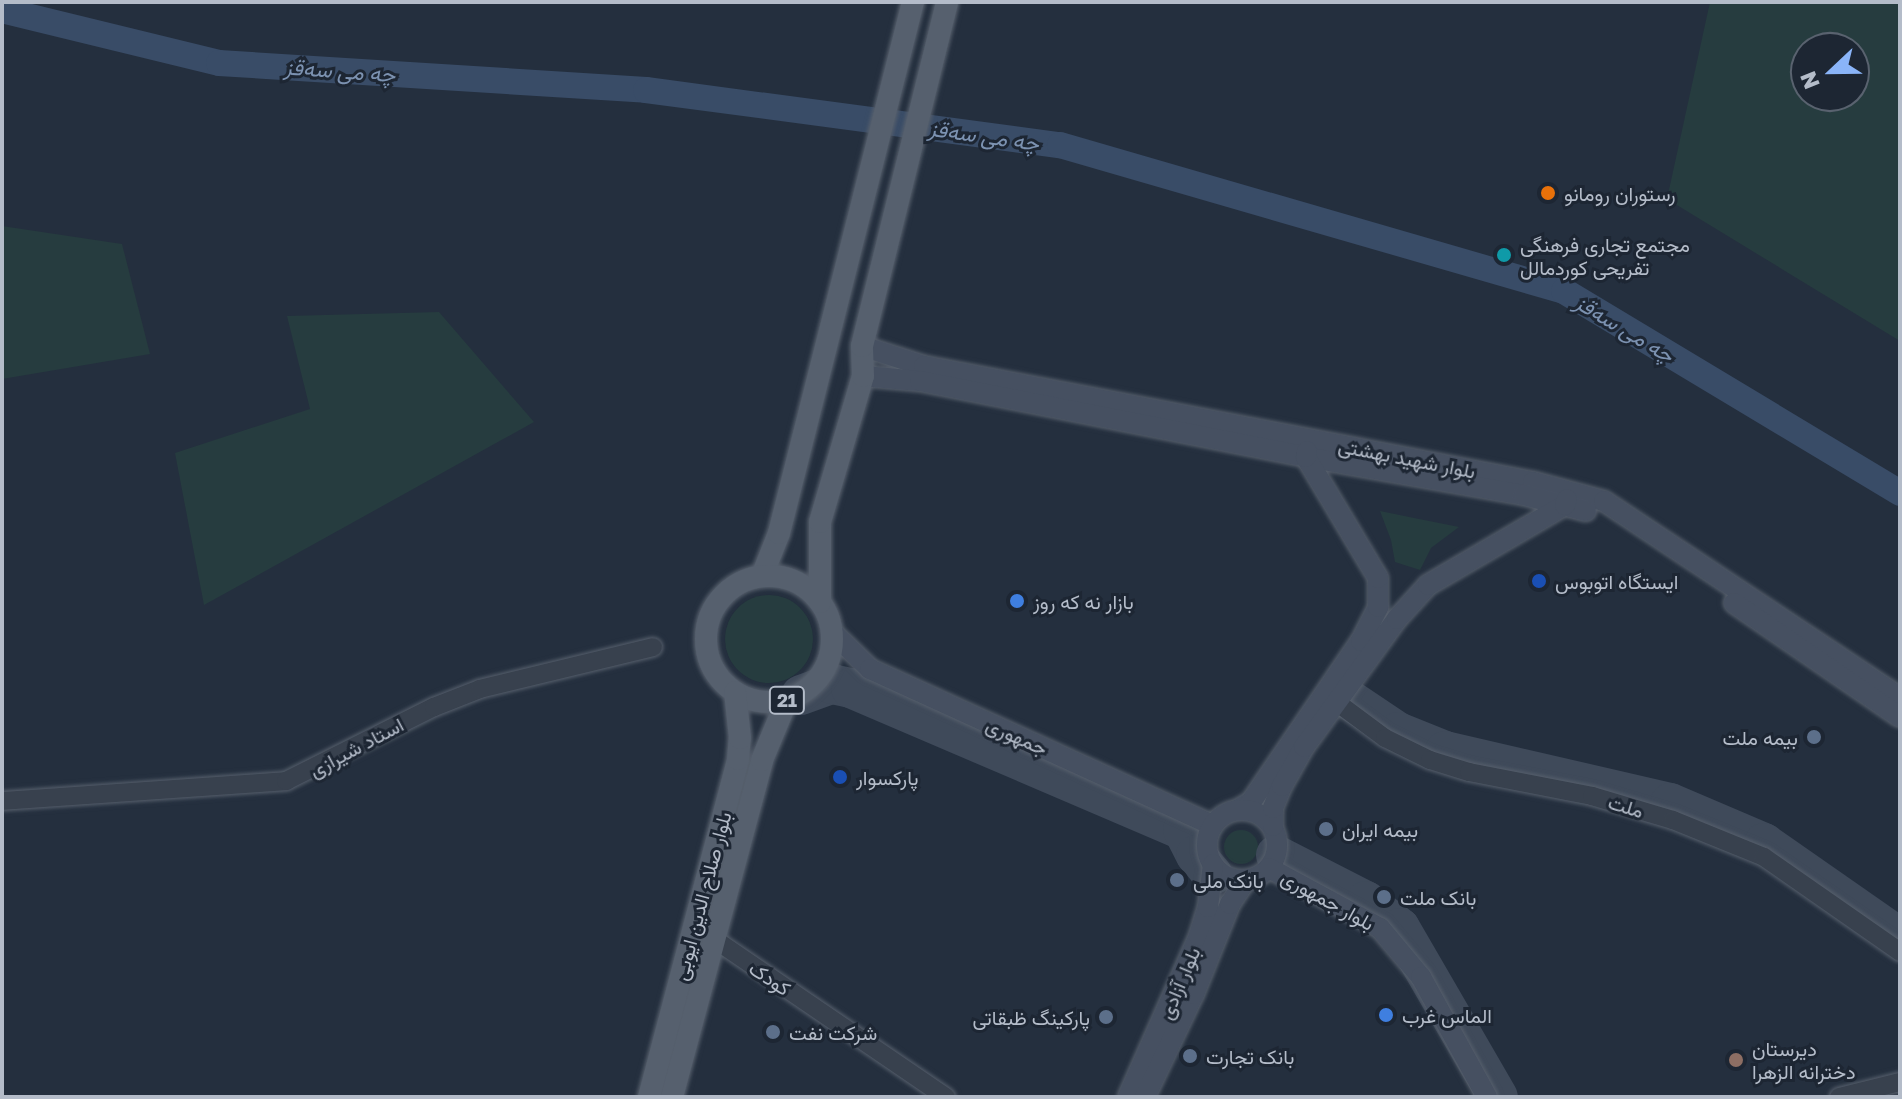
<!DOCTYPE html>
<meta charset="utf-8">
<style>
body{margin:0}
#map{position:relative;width:1902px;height:1099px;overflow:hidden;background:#242f3e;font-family:"Golos Text",Vazirmatn,sans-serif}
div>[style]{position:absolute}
.green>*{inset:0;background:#263c3f}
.round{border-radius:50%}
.river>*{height:26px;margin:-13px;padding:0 13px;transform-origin:13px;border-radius:13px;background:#394c67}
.taxiway>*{height:40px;margin:-20px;padding:0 20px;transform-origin:20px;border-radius:20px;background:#3f4a5a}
.roads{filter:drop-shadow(0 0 2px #565f6c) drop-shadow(0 0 2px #565f6c)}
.tertiary>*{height:18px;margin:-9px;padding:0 9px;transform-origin:9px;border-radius:9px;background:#38414e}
.secondary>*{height:20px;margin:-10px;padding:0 10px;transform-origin:10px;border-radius:10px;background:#465061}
.secondary>.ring{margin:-10px;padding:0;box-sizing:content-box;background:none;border:20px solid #465061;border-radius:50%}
.primary>*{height:22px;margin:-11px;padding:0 11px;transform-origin:11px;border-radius:11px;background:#56606e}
.primary>.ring{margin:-11px;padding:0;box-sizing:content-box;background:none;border:22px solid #56606e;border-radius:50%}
.dots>*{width:22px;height:22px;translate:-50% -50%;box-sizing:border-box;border:4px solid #1d2633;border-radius:50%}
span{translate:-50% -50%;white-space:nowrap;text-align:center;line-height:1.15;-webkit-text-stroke:6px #1d2633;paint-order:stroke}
.shield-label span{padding:2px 6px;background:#1d2633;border:2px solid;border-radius:6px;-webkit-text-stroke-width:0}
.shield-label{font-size:18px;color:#b4bcc9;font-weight:700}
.poi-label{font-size:20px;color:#b4bcc9}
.left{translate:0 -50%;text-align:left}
.right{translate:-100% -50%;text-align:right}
.street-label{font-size:20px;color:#b4bcc9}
.water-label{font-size:22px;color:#7c92b1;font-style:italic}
.frame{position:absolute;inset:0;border:4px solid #b4bcc9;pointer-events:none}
.north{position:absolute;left:1790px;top:32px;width:80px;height:80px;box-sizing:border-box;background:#1d2633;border:2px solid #59626f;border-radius:50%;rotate:248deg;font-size:22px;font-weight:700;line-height:32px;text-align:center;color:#b4bcc9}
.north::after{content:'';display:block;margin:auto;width:28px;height:36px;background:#8ab4f8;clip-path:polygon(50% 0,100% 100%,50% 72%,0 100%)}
</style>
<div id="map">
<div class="green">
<i style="clip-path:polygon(evenodd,1710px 2px,1900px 2px,1900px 341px,1667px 199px,1710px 2px,1806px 48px,1854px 48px,1854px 96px,1806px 96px,1806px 48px)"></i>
<i style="clip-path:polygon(2px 226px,122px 244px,150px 354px,2px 379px)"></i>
<i style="clip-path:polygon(439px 312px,534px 422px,204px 605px,175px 453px,310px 409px,287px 316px)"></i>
<i style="clip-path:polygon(1380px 511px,1419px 519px,1459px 527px,1431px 548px,1420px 570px,1395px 562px,1391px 540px)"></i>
<i class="round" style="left:725px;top:595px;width:88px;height:88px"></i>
<i class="round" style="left:1224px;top:830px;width:34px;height:34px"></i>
</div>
<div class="river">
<i style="left:2px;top:10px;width:223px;rotate:13.7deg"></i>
<i style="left:219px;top:63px;width:428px;rotate:3.6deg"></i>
<i style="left:646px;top:90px;width:418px;rotate:7.6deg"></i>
<i style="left:1060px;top:145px;width:525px;rotate:16.16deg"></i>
<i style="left:1564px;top:291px;width:392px;rotate:31deg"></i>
</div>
<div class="taxiway">
<i style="left:1341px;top:694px;width:69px;rotate:33.7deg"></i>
<i style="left:1398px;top:732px;width:51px;rotate:22deg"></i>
<i style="left:1445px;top:751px;width:231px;rotate:13deg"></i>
<i style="left:1670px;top:803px;width:102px;rotate:23.1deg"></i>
<i style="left:1764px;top:843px;width:166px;rotate:34.9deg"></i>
<i style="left:801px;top:695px;width:33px;rotate:-20deg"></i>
<i style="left:832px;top:684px;width:19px;rotate:12deg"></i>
<i style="left:851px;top:688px;width:361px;rotate:23.2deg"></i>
<i style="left:1183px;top:830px;width:28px;rotate:63deg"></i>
<i style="left:1196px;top:855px;width:26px;rotate:50deg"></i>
<i style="left:1276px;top:855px;width:101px;rotate:27.1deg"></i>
<i style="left:1366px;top:901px;width:43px;rotate:38.5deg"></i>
<i style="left:1400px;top:928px;width:195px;rotate:59.9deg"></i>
</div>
<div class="roads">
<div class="tertiary">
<i style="left:1335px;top:701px;width:62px;rotate:36.5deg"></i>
<i style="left:1385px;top:738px;width:50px;rotate:26.1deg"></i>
<i style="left:1430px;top:760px;width:41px;rotate:17.1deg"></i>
<i style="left:1469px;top:772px;width:125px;rotate:11deg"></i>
<i style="left:1592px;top:796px;width:84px;rotate:16.5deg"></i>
<i style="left:1673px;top:820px;width:98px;rotate:22.1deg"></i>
<i style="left:1764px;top:857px;width:166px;rotate:34.9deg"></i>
<i style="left:2px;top:801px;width:285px;rotate:-4deg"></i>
<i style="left:286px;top:781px;width:165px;rotate:-26.6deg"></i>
<i style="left:434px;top:707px;width:49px;rotate:-21.4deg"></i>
<i style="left:480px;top:689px;width:178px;rotate:-13.6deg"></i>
<i style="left:714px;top:939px;width:281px;rotate:34.3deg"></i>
<i style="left:1839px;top:1097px;width:63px;rotate:-13.8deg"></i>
</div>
<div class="secondary">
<i style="left:862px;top:346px;width:65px;rotate:17.9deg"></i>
<i style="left:924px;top:366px;width:620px;rotate:10.78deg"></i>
<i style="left:1533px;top:482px;width:73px;rotate:15deg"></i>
<i style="left:1604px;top:501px;width:356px;rotate:33.6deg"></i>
<i style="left:863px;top:376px;width:57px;rotate:5deg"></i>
<i style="left:920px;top:381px;width:393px;rotate:11.1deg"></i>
<i style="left:1306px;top:457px;width:221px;rotate:9.9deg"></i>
<i style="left:1524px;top:495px;width:64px;rotate:14.5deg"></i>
<i style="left:1734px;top:603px;width:201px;rotate:34.5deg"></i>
<i style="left:832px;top:632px;width:53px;rotate:44.2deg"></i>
<i style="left:870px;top:669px;width:377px;rotate:24.5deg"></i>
<i style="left:1239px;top:809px;width:14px;rotate:-30deg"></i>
<i style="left:1251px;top:802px;width:195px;rotate:-55.7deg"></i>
<i style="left:1361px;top:641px;width:38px;rotate:-63deg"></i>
<i style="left:1378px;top:607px;width:29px;rotate:-90deg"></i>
<i style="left:1378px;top:578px;width:141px;rotate:-120.8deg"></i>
<i style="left:1306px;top:457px;width:6px;rotate:-81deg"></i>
<i class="ring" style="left:1207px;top:810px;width:50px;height:50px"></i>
<i style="left:1273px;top:826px;width:18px;rotate:-90deg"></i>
<i style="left:1273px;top:808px;width:24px;rotate:-68deg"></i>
<i style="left:1282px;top:786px;width:45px;rotate:-60.6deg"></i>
<i style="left:1304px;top:747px;width:158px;rotate:-54deg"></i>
<i style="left:1397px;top:619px;width:46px;rotate:-47.6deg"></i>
<i style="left:1428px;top:585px;width:159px;rotate:-30.3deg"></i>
<i style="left:1565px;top:505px;width:6px;rotate:-72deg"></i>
<i style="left:1269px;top:868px;width:126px;rotate:28.4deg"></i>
<i style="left:1380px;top:928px;width:64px;rotate:50.1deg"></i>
<i style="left:1421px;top:977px;width:137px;rotate:61.2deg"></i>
<i style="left:1128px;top:1097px;width:176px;rotate:-66.2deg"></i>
<i style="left:1199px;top:936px;width:30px;rotate:-73deg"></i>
<i style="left:1208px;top:907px;width:43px;rotate:-83.4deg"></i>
<i style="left:1145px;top:1097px;width:114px;rotate:-64.6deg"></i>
<i style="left:1194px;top:994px;width:97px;rotate:-68.2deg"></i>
<i style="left:1230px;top:904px;width:29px;rotate:-56deg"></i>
</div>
<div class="primary">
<i style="left:762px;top:576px;width:46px;rotate:-68.4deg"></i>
<i style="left:779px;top:533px;width:548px;rotate:-75.84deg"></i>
<i class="ring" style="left:706px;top:576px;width:104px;height:104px"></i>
<i style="left:820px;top:602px;width:80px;rotate:-90deg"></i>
<i style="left:820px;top:522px;width:152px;rotate:-73.6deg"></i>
<i style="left:863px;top:376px;width:30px;rotate:-92deg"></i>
<i style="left:862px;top:346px;width:354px;rotate:-76.1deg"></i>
<i style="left:649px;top:1097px;width:350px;rotate:-75.2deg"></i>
<i style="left:738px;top:759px;width:21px;rotate:-85deg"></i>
<i style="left:740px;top:738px;width:46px;rotate:-96.2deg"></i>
<i style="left:672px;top:1097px;width:349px;rotate:-75deg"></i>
<i style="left:762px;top:760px;width:65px;rotate:-67.4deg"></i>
</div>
</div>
<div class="dots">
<i style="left:1548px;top:193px;background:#e8710a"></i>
<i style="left:1504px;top:255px;background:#0f9aa8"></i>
<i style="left:1539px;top:581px;background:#1a4fb4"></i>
<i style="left:1017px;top:601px;background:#3f7fe0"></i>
<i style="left:1814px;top:737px;background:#5c6f8a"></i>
<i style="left:840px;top:777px;background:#1a4fb4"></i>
<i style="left:1326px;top:829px;background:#5c6f8a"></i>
<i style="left:1177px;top:880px;background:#5c6f8a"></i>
<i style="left:1384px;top:897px;background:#5c6f8a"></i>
<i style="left:1386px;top:1015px;background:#3f7fe0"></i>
<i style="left:1106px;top:1017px;background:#5c6f8a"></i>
<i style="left:773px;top:1032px;background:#5c6f8a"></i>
<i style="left:1190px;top:1056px;background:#5c6f8a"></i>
<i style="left:1736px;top:1060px;background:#8d6e63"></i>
</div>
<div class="shield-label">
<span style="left:787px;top:700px">21</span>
</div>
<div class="poi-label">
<span class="left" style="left:1564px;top:193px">رستوران رومانو</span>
<span class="left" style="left:1520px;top:256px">مجتمع تجاری فرهنگی<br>تفریحی کوردمالل</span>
<span class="left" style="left:1555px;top:581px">ایستگاه اتوبوس</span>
<span class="left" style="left:1033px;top:601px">بازار نه که روز</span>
<span class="right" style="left:1798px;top:737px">بیمه ملت</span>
<span class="left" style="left:856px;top:777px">پارکسوار</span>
<span class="left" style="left:1342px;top:829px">بیمه ایران</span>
<span class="left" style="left:1193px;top:880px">بانک ملی</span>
<span class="left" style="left:1400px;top:897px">بانک ملت</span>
<span class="left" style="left:1402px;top:1015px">الماس غرب</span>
<span class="right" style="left:1090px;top:1017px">پارکینگ ظبقاتی</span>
<span class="left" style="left:789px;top:1032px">شرکت نفت</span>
<span class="left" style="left:1752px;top:1060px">دیرستان<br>دخترانه الزهرا</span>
<span class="left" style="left:1206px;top:1056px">بانک تجارت</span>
</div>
<div class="street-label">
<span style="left:1407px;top:458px;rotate:11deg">بلوار شهید بهشتی</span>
<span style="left:1017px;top:736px;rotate:24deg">جمهوری</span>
<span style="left:356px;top:747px;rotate:-28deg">استاد شیرازی</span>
<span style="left:1626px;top:806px;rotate:17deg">ملت</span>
<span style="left:702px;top:896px;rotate:-75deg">بلوار صلاح الدین ایوبی</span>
<span style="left:1328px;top:900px;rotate:29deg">بلوار جمهوری</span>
<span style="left:770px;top:978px;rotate:34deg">کودک</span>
<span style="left:1179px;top:983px;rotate:-67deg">بلوار آزادی</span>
</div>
<div class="water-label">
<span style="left:340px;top:70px;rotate:4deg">چە می سەقز</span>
<span style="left:984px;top:135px;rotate:8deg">چە می سەقز</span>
<span style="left:1625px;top:328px;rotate:31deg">چە می سەقز</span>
</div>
<div class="frame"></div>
<div class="north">N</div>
</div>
